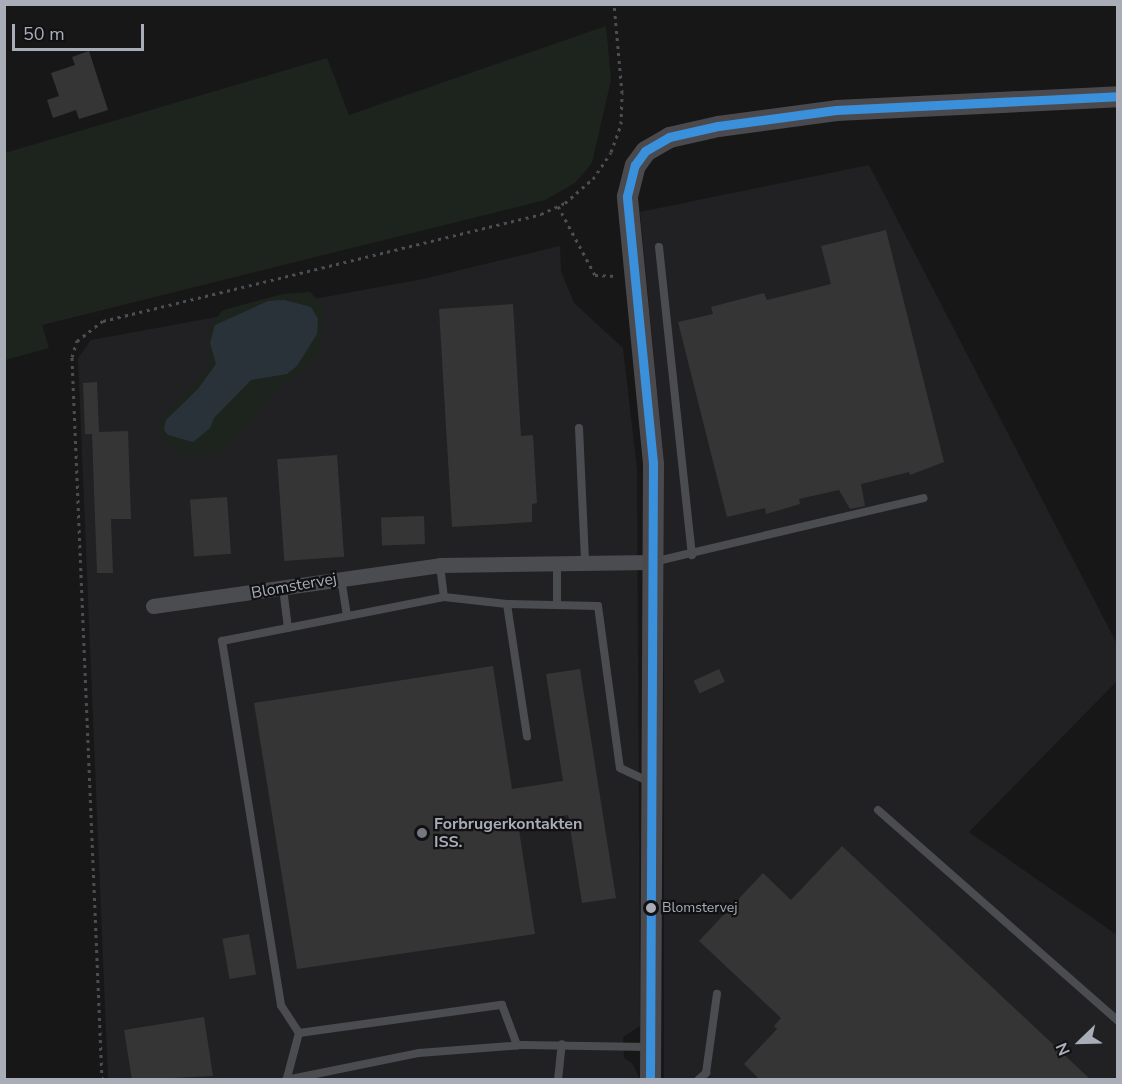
<!DOCTYPE html>
<style>
body{margin:0}
#map{position:relative;width:1122px;height:1084px;overflow:hidden;background:#171717;font-family:"Nunito Sans",sans-serif}
div>[style]{position:absolute}
.built>*{inset:0;background:#212123}
.green>*{inset:0;background:#1d241e}
.water>*{inset:0;background:#2a3239}
.building>*{inset:0;background:#353536;transform-origin:0 0}
.path>*{height:3px;margin-top:-1.5px;transform-origin:0;background:repeating-linear-gradient(90deg,#4d4e52 0 3px,transparent 0 7.5px)}
.lane>*{height:8px;margin:-4px;padding:0 4px;transform-origin:4px;border-radius:4px;background:#4b4c50}
.street>*{height:15px;margin:-7.5px;padding:0 7.5px;transform-origin:7.5px;border-radius:7.5px;background:#4b4c50}
.secondary>*{height:21px;margin:-10.5px;padding:0 10.5px;transform-origin:10.5px;border-radius:10.5px;background:#4a4a4e}
.bus-1>*{height:9px;margin:-4.5px;padding:0 4.5px;transform-origin:4.5px;border-radius:4.5px;background:#3a90db}
.dots>*{width:16px;height:16px;translate:-50% -50%;box-sizing:border-box;border:3px solid #111113;border-radius:50%}
span{translate:-50% -50%;white-space:nowrap;text-align:center;line-height:1.15;-webkit-text-stroke:4.5px #111113;paint-order:stroke}
.bus-label{font-size:14px;color:#a8adb8}
.left{translate:0 -50%;text-align:left}
.street-label{font-size:16px;color:#a8adb8}
.poi-label{font-size:16px;color:#a8adb8;font-weight:700}
.frame{position:absolute;inset:0;border:6px solid #a8adb8;pointer-events:none}
.north{position:absolute;left:1050px;top:1012px;width:60px;height:60px;-webkit-text-stroke:4px #111113;paint-order:stroke;rotate:247deg;font-size:16px;font-weight:700;line-height:24px;text-align:center;color:#a8adb8}
.north::after{content:'';display:block;margin:auto;width:21px;height:27px;background:#a8adb8;clip-path:polygon(50% 0,100% 100%,50% 72%,0 100%)}
.scale{position:absolute;left:12px;top:24px;width:132px;height:27px;box-sizing:border-box;border:3px solid #a8adb8;border-top:0;padding-left:8px;font-size:18px;line-height:21px;white-space:nowrap;color:#a8adb8;-webkit-text-stroke:4px #111113;paint-order:stroke}
</style>
<div id="map">
<div class="built">
<i style="clip-path:polygon(869px 165px,1117px 644px,1117px 681px,969px 832px,1117px 935px,1117px 1079px,664px 1079px,664px 462px,640px 212px)"></i>
<i style="clip-path:polygon(560px 246px,561px 271px,574px 303px,623px 348px,637px 469px,640px 1026px,623px 1037px,624px 1058px,632px 1063px,640px 1079px,108px 1079px,78px 358px,91px 340px,423px 279px)"></i>
</div>
<div class="green">
<i style="clip-path:polygon(606px 26px,611px 80px,592px 163px,575px 183px,545px 200px,42px 325px,49px 348px,5px 360px,5px 153px,327px 58px,349px 115px)"></i>
<i style="clip-path:polygon(310px 292px,324px 307px,320px 349px,311px 364px,277px 388px,244px 431px,215px 454px,178px 455px,162px 437px,160px 426px,163px 416px,209px 369px,210px 326px,223px 310px,283px 294px)"></i>
</div>
<div class="water">
<i style="clip-path:polygon(284px 300px,311px 307px,318px 319px,317px 334px,297px 366px,287px 374px,251px 380px,214px 418px,210px 428px,193px 442px,168px 435px,164px 430px,166px 420px,198px 389px,216px 364px,210px 343px,215px 325px,268px 301px)"></i>
</div>
<div class="building">
<i style="clip-path:polygon(89px 51px,108px 110px,79px 119px,76px 110px,53px 118px,47px 100px,59px 96px,51px 73px,75px 65px,72px 57px)"></i>
<i style="clip-path:polygon(886px 230px,944px 462px,910px 475px,909px 472px,861px 484px,865px 506px,850px 509px,839px 490px,799px 499px,800px 504px,766px 514px,765px 508px,727px 517px,678px 322px,713px 314px,711px 307px,764px 293px,767px 300px,831px 284px,821px 246px)"></i>
<i style="clip-path:polygon(513px 304px,521px 436px,533px 435px,537px 503px,532px 504px,532px 522px,452px 527px,439px 309px)"></i>
<i style="clip-path:polygon(97px 382px,99px 432px,128px 431px,131px 519px,111px 519px,113px 573px,97px 573px,92px 434px,85px 434px,83px 383px)"></i>
<i style="left:337px;top:455px;width:102px;height:60px;rotate:86deg"></i>
<i style="left:227px;top:497px;width:57px;height:37px;rotate:86deg"></i>
<i style="left:424px;top:516px;width:28px;height:43px;rotate:88deg"></i>
<i style="clip-path:polygon(493px 666px,512px 789px,563px 781px,546px 674px,580px 669px,616px 898px,582px 903px,568px 815px,518px 823px,535px 934px,297px 969px,254px 703px)"></i>
<i style="left:719px;top:669px;width:14px;height:28px;rotate:65deg"></i>
<i style="clip-path:polygon(842px 846px,1091px 1080px,760px 1080px,744px 1064px,777px 1029px,774px 1026px,781px 1018px,699px 941px,763px 873px,791px 900px)"></i>
<i style="left:249px;top:934px;width:41px;height:27px;rotate:80deg"></i>
<i style="clip-path:polygon(204px 1017px,213px 1076px,132px 1080px,124px 1030px)"></i>
</div>
<div class="path">
<i style="left:558px;top:206px;width:78px;rotate:61.8deg"></i>
<i style="left:595px;top:275px;width:21px;rotate:3deg"></i>
<i style="left:102px;top:1080px;width:724px;rotate:-92.38deg"></i>
<i style="left:72px;top:357px;width:17px;rotate:-73deg"></i>
<i style="left:77px;top:341px;width:33px;rotate:-38deg"></i>
<i style="left:103px;top:321px;width:451px;rotate:-13.7deg"></i>
<i style="left:541px;top:214px;width:26px;rotate:-25deg"></i>
<i style="left:565px;top:203px;width:37px;rotate:-41deg"></i>
<i style="left:593px;top:179px;width:32px;rotate:-56deg"></i>
<i style="left:611px;top:152px;width:30px;rotate:-70deg"></i>
<i style="left:621px;top:124px;width:31px;rotate:-88deg"></i>
<i style="left:622px;top:93px;width:89px;rotate:-95.1deg"></i>
</div>
<div class="lane">
<i style="left:659px;top:247px;width:310px;rotate:83.9deg"></i>
<i style="left:579px;top:428px;width:134px;rotate:87.4deg"></i>
<i style="left:653px;top:562px;width:278px;rotate:-13.3deg"></i>
<i style="left:557px;top:563px;width:42px;rotate:90deg"></i>
<i style="left:440px;top:565px;width:32px;rotate:83deg"></i>
<i style="left:341px;top:578px;width:38px;rotate:81deg"></i>
<i style="left:283px;top:588px;width:40px;rotate:82.9deg"></i>
<i style="left:507px;top:604px;width:134px;rotate:81.4deg"></i>
<i style="left:878px;top:810px;width:320px;rotate:41.3deg"></i>
<i style="left:299px;top:1033px;width:33px;rotate:-123deg"></i>
<i style="left:281px;top:1005px;width:369px;rotate:-99.2deg"></i>
<i style="left:222px;top:641px;width:226px;rotate:-11.2deg"></i>
<i style="left:444px;top:597px;width:63px;rotate:6.3deg"></i>
<i style="left:507px;top:604px;width:91px;rotate:1.3deg"></i>
<i style="left:598px;top:606px;width:163px;rotate:82.3deg"></i>
<i style="left:620px;top:768px;width:31px;rotate:25deg"></i>
<i style="left:287px;top:1078px;width:47px;rotate:-75.1deg"></i>
<i style="left:299px;top:1033px;width:205px;rotate:-7.9deg"></i>
<i style="left:502px;top:1005px;width:43px;rotate:69.4deg"></i>
<i style="left:286px;top:1080px;width:136px;rotate:-11.5deg"></i>
<i style="left:419px;top:1053px;width:103px;rotate:-4.4deg"></i>
<i style="left:522px;top:1045px;width:127px;rotate:0.9deg"></i>
<i style="left:558px;top:1080px;width:36px;rotate:-84deg"></i>
<i style="left:698px;top:1080px;width:11px;rotate:-41deg"></i>
<i style="left:706px;top:1073px;width:80px;rotate:-82.1deg"></i>
</div>
<div class="street">
<i style="left:153px;top:606px;width:290px;rotate:-8.1deg"></i>
<i style="left:440px;top:565px;width:211px;rotate:-0.8deg"></i>
</div>
<div class="secondary">
<i style="left:650px;top:1080px;width:617px;rotate:-89.72deg"></i>
<i style="left:653px;top:463px;width:268px;rotate:-95.6deg"></i>
<i style="left:627px;top:196px;width:32px;rotate:-76deg"></i>
<i style="left:635px;top:165px;width:17px;rotate:-54deg"></i>
<i style="left:645px;top:151px;width:28px;rotate:-30deg"></i>
<i style="left:669px;top:137px;width:50px;rotate:-12.7deg"></i>
<i style="left:718px;top:126px;width:119px;rotate:-7.7deg"></i>
<i style="left:836px;top:110px;width:282px;rotate:-2.8deg"></i>
</div>
<div class="bus-1">
<i style="left:650px;top:1080px;width:617px;rotate:-89.72deg"></i>
<i style="left:653px;top:463px;width:268px;rotate:-95.6deg"></i>
<i style="left:627px;top:196px;width:32px;rotate:-76deg"></i>
<i style="left:635px;top:165px;width:17px;rotate:-54deg"></i>
<i style="left:645px;top:151px;width:28px;rotate:-30deg"></i>
<i style="left:669px;top:137px;width:50px;rotate:-12.7deg"></i>
<i style="left:718px;top:126px;width:119px;rotate:-7.7deg"></i>
<i style="left:836px;top:110px;width:282px;rotate:-2.8deg"></i>
</div>
<div class="dots">
<i style="left:422px;top:833px;background:#757880"></i>
<i style="left:651px;top:908px;background:#a8adb8"></i>
</div>
<div class="bus-label">
<span class="left" style="left:662px;top:908px">Blomstervej</span>
</div>
<div class="street-label">
<span style="left:294px;top:586px;rotate:-10deg">Blomstervej</span>
</div>
<div class="poi-label">
<span class="left" style="left:434px;top:833px">Forbrugerkontakten<br>ISS.</span>
</div>
<div class="frame"></div>
<div class="north">N</div>
<div class="scale">50 m</div>
</div>
